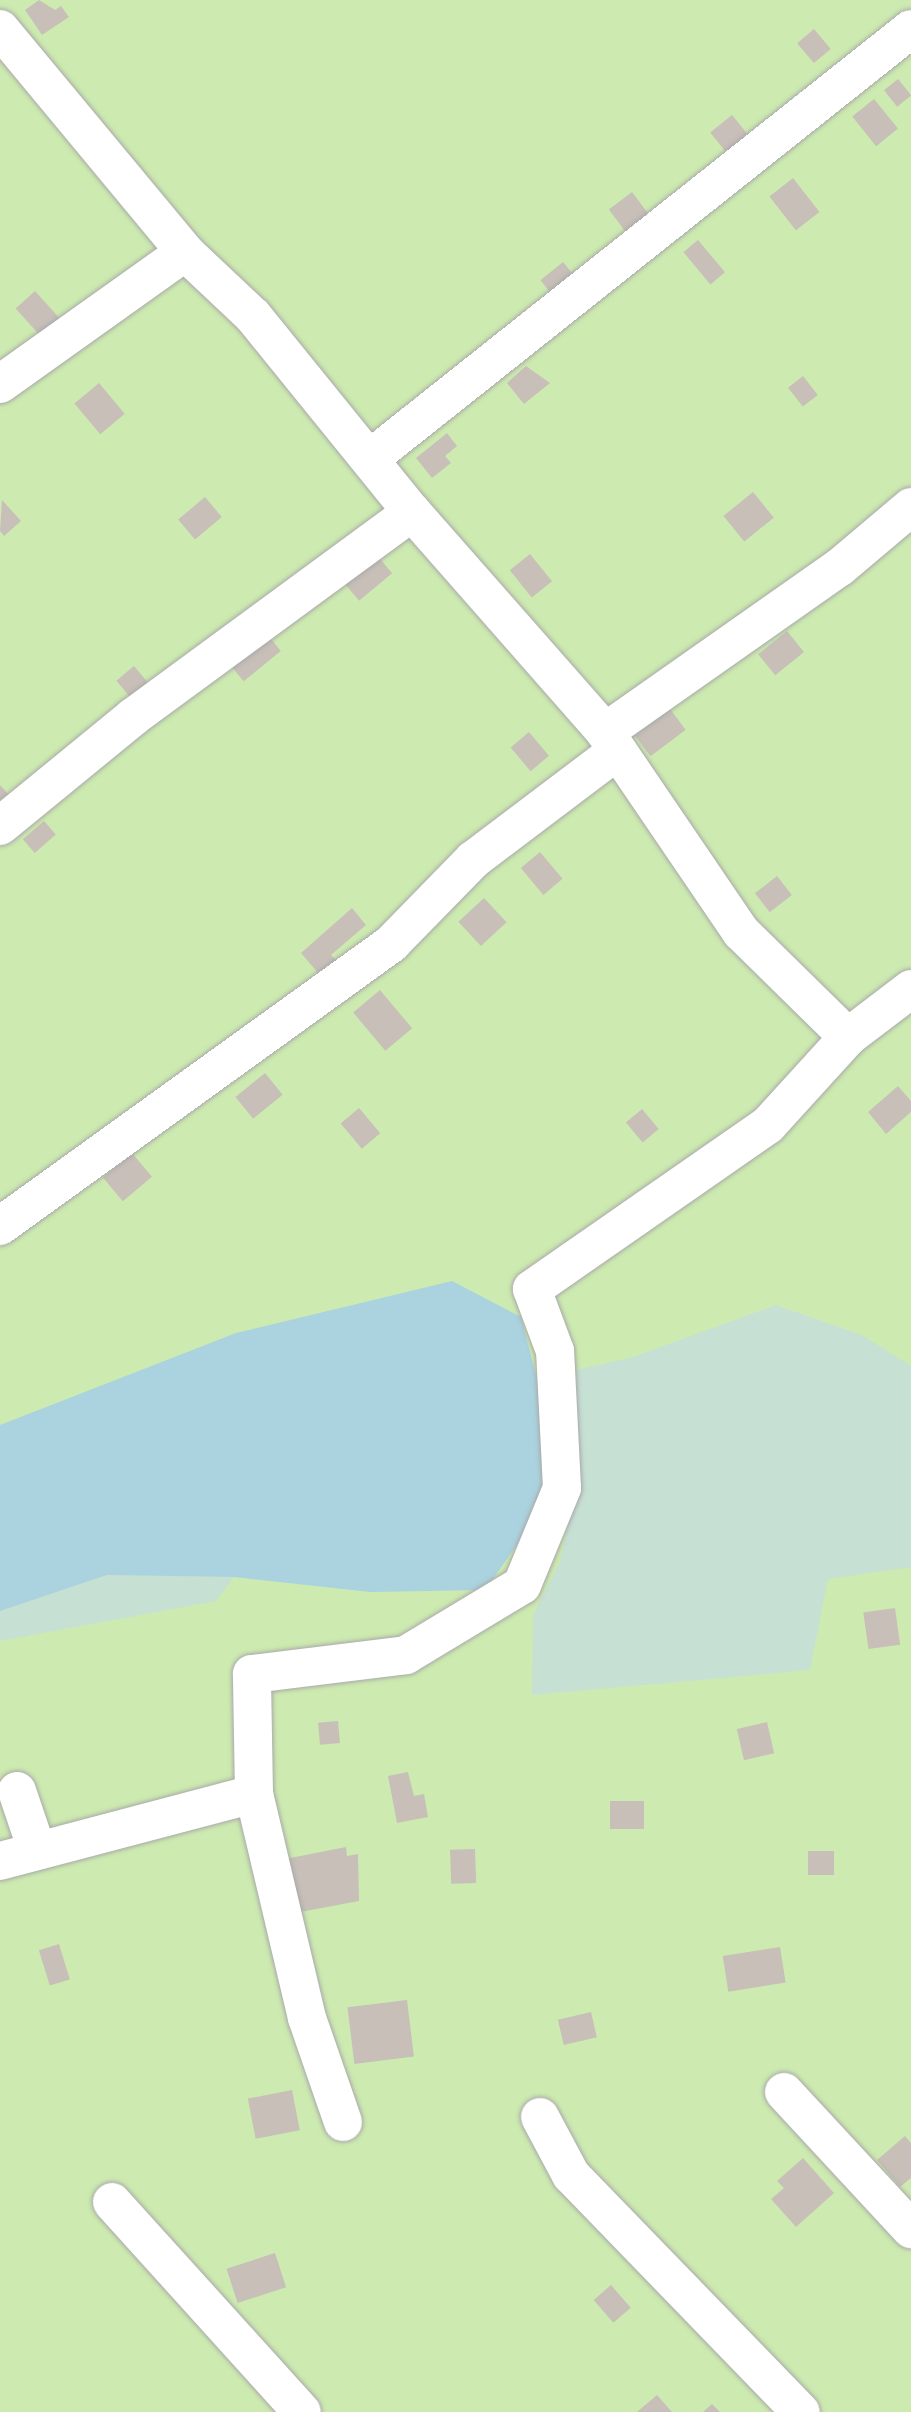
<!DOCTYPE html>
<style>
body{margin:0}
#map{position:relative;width:911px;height:2412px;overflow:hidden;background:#f2efe9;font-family:"Roboto Condensed",sans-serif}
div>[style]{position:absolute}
.grass>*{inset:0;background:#cdebb0;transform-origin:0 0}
.wetland>*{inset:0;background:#c6e0d4}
.water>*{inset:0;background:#aad3df}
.building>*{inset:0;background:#c7bfb8;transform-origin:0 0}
.roads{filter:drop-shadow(0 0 2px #a9a9a9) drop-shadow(0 0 2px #a9a9a9)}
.minor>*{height:38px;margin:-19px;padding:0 19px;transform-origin:19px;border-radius:19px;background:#fff}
span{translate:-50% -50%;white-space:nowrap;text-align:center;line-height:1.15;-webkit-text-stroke:5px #fff;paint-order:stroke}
</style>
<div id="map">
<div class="grass">
<i style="left:0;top:0;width:911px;height:2412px"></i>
</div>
<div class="wetland">
<i style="clip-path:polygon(776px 1305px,862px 1335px,911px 1366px,911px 1567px,828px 1579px,810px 1670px,532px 1695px,533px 1615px,560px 1562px,576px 1490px,576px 1370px,633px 1357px)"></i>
<i style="clip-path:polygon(107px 1575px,234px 1577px,216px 1601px,0 1641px,0 1611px)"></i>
</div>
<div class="water">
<i style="clip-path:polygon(452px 1281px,521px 1317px,543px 1402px,543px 1508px,485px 1590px,370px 1592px,234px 1577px,107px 1575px,0 1611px,0 1425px,236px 1333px)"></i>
</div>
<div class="building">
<i style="clip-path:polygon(39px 0,55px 10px,61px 6px,69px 17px,42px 35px,25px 10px)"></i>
<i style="left:814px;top:29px;width:26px;height:22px;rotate:50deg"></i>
<i style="left:898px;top:79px;width:21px;height:18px;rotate:51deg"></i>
<i style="left:874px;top:99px;width:38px;height:28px;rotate:51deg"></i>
<i style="left:732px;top:115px;width:27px;height:28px;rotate:51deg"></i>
<i style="left:793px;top:178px;width:43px;height:30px;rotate:52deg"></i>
<i style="left:632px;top:192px;width:30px;height:29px;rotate:53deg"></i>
<i style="left:698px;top:240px;width:42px;height:19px;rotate:50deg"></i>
<i style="left:563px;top:262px;width:21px;height:29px;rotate:51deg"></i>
<i style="left:35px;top:291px;width:38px;height:26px;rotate:48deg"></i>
<i style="clip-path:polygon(526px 366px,550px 383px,524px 404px,507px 383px)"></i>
<i style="left:803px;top:376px;width:24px;height:19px;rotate:52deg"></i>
<i style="left:99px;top:383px;width:40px;height:32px;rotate:50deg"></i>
<i style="clip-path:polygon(447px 433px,457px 446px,445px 456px,451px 463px,432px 478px,416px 458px)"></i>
<i style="left:753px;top:492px;width:33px;height:38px;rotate:51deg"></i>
<i style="left:205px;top:497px;width:26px;height:35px;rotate:50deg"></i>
<i style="clip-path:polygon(2px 500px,21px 521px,4px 536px,0 531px)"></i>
<i style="left:376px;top:554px;width:25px;height:43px;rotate:50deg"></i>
<i style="left:530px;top:554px;width:35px;height:26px;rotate:51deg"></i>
<i style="left:787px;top:631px;width:27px;height:37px;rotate:51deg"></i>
<i style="left:267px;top:634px;width:22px;height:48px;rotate:51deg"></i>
<i style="left:134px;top:666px;width:31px;height:23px;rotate:50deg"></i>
<i style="left:670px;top:709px;width:26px;height:44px;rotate:53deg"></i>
<i style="left:529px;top:732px;width:31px;height:24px;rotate:50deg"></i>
<i style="clip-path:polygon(0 785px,8px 794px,0 800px)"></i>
<i style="left:44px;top:821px;width:18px;height:28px;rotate:49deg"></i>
<i style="left:540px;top:852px;width:35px;height:25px;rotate:50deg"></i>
<i style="left:777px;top:876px;width:24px;height:28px;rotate:52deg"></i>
<i style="left:484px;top:898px;width:33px;height:35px;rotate:47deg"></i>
<i style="clip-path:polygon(352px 908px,366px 925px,331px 955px,342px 966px,325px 981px,301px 953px)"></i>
<i style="left:380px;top:990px;width:50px;height:35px;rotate:50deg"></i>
<i style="left:265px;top:1073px;width:28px;height:38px;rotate:51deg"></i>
<i style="clip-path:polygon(898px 1086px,911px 1101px,911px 1112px,886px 1134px,868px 1112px)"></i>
<i style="left:359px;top:1108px;width:33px;height:24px;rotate:50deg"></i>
<i style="left:642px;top:1109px;width:26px;height:21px;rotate:50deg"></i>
<i style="left:132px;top:1153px;width:31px;height:38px;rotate:50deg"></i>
<i style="left:895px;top:1608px;width:37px;height:32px;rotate:82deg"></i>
<i style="left:338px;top:1721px;width:22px;height:20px;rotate:85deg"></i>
<i style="left:767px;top:1722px;width:32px;height:31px;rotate:77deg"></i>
<i style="clip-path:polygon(408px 1772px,414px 1796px,424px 1794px,428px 1817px,397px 1823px,388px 1776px)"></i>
<i style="left:610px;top:1801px;width:34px;height:28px"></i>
<i style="clip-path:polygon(346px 1847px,347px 1856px,358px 1854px,359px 1901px,295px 1913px,285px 1859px)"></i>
<i style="left:475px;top:1849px;width:34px;height:25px;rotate:88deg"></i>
<i style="left:834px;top:1851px;width:24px;height:26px;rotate:90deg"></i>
<i style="left:59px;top:1944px;width:37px;height:21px;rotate:73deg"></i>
<i style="left:780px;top:1947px;width:36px;height:58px;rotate:81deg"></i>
<i style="left:407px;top:2000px;width:57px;height:60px;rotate:83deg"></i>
<i style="left:591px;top:2012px;width:26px;height:34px;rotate:77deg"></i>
<i style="left:292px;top:2090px;width:41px;height:45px;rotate:79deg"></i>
<i style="clip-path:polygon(905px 2136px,911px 2143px,911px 2178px,900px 2187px,877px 2160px)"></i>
<i style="clip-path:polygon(803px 2158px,834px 2193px,796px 2227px,771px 2199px,784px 2188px,777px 2181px)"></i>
<i style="left:275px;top:2253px;width:36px;height:51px;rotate:72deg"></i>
<i style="left:611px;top:2285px;width:30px;height:23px;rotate:49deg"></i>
<i style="clip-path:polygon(657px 2395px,672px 2412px,637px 2412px)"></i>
<i style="clip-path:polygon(712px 2404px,720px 2412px,703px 2412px)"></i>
</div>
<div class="roads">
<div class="minor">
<i style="left:0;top:29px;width:290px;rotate:50.3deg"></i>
<i style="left:185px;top:252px;width:93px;rotate:43.3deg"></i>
<i style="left:253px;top:316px;width:252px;rotate:51deg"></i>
<i style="left:412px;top:512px;width:293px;rotate:48.7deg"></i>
<i style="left:605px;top:732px;width:242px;rotate:55.8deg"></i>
<i style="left:741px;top:932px;width:150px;rotate:44.5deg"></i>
<i style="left:0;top:384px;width:227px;rotate:-35.5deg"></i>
<i style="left:372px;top:457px;width:688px;rotate:-38.45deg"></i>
<i style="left:605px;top:732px;width:287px;rotate:-35.1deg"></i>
<i style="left:840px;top:567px;width:93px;rotate:-40.2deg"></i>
<i style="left:0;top:826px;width:172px;rotate:-39.3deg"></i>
<i style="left:133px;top:717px;width:346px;rotate:-36.3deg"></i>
<i style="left:0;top:1226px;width:483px;rotate:-35.8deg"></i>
<i style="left:392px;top:943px;width:116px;rotate:-45.7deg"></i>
<i style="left:473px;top:860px;width:181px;rotate:-37.1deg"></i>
<i style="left:17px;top:1791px;width:59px;rotate:71.3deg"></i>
<i style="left:0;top:1861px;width:263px;rotate:-14.8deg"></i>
<i style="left:784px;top:2092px;width:187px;rotate:47.2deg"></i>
<i style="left:540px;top:2117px;width:66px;rotate:61.9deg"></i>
<i style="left:571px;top:2175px;width:330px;rotate:45.9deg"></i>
<i style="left:343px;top:2122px;width:110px;rotate:-109.1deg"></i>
<i style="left:307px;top:2018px;width:230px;rotate:-103.3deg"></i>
<i style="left:254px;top:1794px;width:120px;rotate:-91deg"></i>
<i style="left:252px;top:1674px;width:155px;rotate:-7deg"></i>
<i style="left:406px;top:1655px;width:135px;rotate:-31.1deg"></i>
<i style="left:522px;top:1585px;width:105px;rotate:-67.6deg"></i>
<i style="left:562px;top:1488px;width:137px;rotate:-92.9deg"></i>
<i style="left:555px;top:1351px;width:66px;rotate:-110.4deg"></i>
<i style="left:532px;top:1289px;width:287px;rotate:-34.8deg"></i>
<i style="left:768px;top:1125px;width:119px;rotate:-47.7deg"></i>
<i style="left:848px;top:1037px;width:79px;rotate:-37.3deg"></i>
<i style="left:112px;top:2202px;width:283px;rotate:47.9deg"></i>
</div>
</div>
</div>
